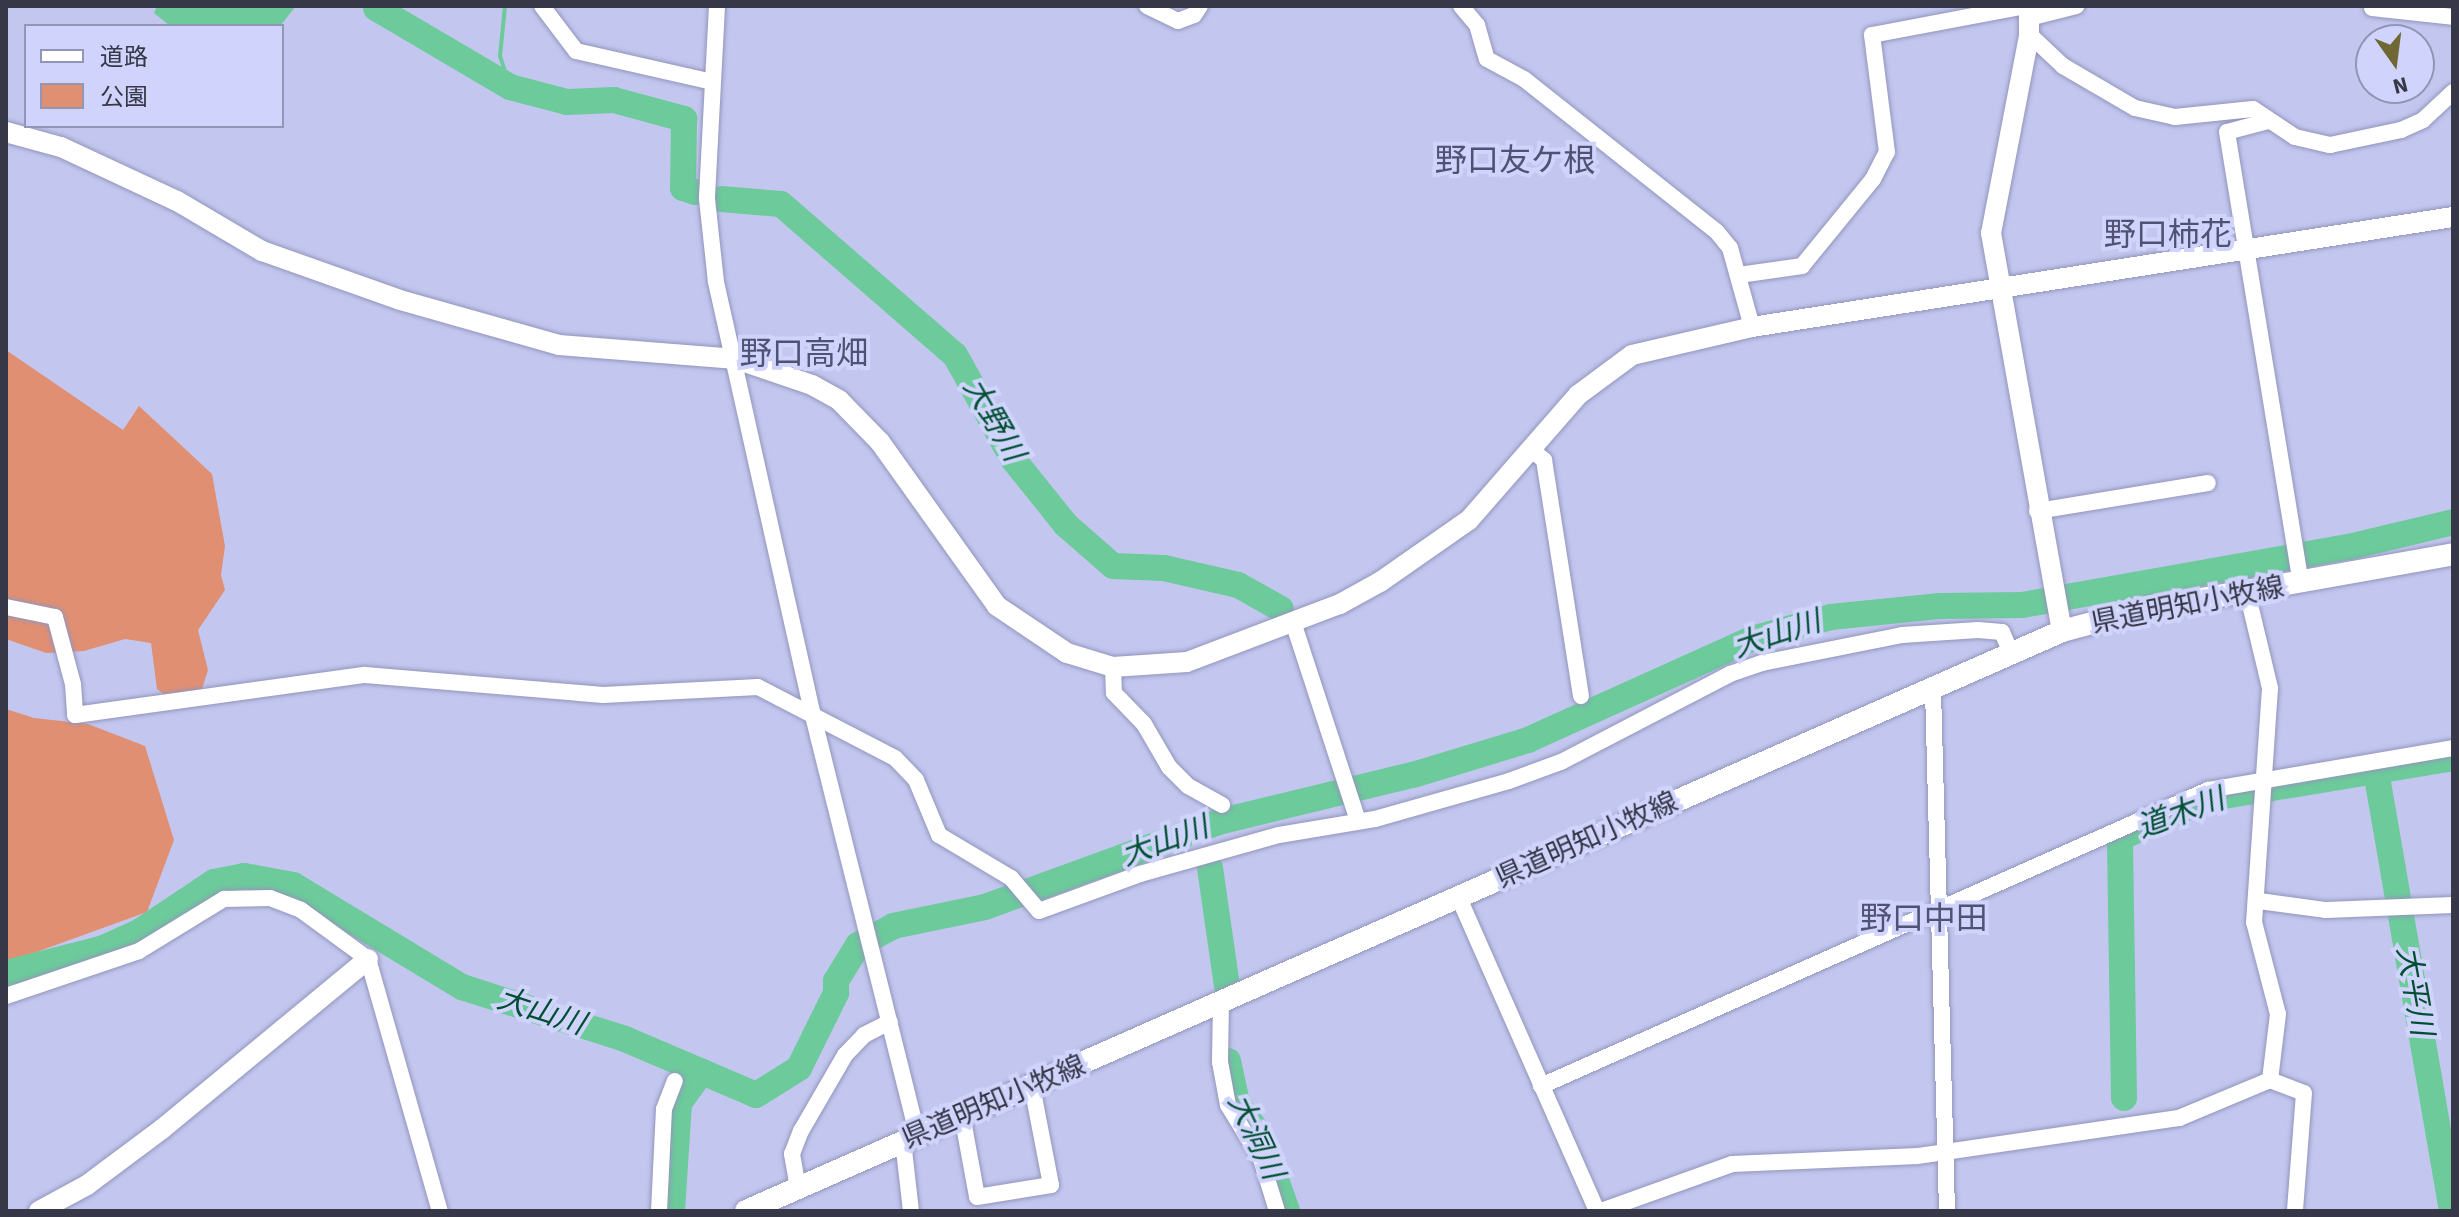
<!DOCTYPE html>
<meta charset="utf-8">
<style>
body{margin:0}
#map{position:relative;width:2459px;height:1217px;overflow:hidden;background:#c3c7ef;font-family:"Source Sans 3","Noto Sans JP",sans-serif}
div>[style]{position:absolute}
.green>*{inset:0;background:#e18f72}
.water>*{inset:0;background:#6cca9b}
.stream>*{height:4px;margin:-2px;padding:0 2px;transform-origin:2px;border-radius:2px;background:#6cca9b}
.river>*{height:26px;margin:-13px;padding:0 13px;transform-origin:13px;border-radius:13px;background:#6cca9b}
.roads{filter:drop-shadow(0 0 2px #9295bb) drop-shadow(0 0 2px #9295bb)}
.minor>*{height:16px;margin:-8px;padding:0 8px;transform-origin:8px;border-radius:8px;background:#fff}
.tertiary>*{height:20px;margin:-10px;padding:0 10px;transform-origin:10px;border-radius:10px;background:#fff}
.secondary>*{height:22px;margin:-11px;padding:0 11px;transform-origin:11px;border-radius:11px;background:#fff}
span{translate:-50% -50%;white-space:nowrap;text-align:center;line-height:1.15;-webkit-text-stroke:8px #d0d4fc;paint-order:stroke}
.street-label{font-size:28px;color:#363747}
.water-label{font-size:30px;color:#004f32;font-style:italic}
.quarter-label{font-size:32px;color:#505274}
.frame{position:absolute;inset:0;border:8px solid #363747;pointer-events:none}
.legend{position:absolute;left:24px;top:24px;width:260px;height:104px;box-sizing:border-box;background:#d0d4fc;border:2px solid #9295b4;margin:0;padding:10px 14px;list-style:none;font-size:24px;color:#363747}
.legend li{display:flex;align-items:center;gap:16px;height:40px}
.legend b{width:40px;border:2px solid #9295b4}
.north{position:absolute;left:2355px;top:24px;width:80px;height:80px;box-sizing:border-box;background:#d0d4fc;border:2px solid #9295b4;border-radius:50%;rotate:166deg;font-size:22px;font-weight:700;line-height:32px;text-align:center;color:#363747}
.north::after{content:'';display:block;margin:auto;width:28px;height:36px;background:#6f6734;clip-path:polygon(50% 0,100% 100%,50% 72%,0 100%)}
</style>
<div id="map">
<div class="green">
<i style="clip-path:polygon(6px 350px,123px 430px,139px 406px,212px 474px,225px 546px,221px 575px,225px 590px,198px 630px,208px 670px,201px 692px,169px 698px,157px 689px,151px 643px,125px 639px,84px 651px,46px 653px,6px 639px)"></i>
<i style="clip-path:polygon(6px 709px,34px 718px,88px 724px,145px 746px,174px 840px,147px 912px,6px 963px)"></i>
</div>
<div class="water">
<i style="clip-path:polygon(157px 6px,296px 6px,280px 26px,170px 26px,154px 13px)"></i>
</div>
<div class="stream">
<i style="left:505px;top:6px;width:50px;rotate:95.7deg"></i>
<i style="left:500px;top:56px;width:33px;rotate:72deg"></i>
</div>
<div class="river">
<i style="left:376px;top:8px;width:156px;rotate:30.5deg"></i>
<i style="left:510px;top:87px;width:59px;rotate:14.7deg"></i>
<i style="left:567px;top:102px;width:47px;rotate:-2.4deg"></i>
<i style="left:614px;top:100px;width:73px;rotate:15.2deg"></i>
<i style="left:684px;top:119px;width:69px;rotate:90.8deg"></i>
<i style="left:683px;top:188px;width:13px;rotate:18deg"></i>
<i style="left:721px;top:199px;width:60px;rotate:4.8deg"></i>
<i style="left:781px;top:204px;width:230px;rotate:41deg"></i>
<i style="left:955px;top:355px;width:119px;rotate:60.9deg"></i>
<i style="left:1013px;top:459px;width:85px;rotate:51.2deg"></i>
<i style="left:1066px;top:525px;width:62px;rotate:41.1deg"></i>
<i style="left:1113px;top:566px;width:51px;rotate:2.2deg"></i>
<i style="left:1164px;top:568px;width:76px;rotate:12.9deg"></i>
<i style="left:1238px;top:585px;width:49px;rotate:29.2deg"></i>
<i style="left:2376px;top:771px;width:447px;rotate:80.2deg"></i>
<i style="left:1210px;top:868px;width:119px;rotate:81.8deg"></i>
<i style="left:6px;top:973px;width:98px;rotate:-14.2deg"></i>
<i style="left:101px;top:949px;width:42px;rotate:-24.1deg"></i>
<i style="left:139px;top:932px;width:90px;rotate:-33.7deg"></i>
<i style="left:214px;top:882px;width:31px;rotate:-11deg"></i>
<i style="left:244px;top:876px;width:50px;rotate:10.4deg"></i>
<i style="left:293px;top:885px;width:197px;rotate:31.1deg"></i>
<i style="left:462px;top:987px;width:171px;rotate:17.7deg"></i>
<i style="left:625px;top:1039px;width:142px;rotate:23.1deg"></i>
<i style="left:756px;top:1095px;width:51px;rotate:-32.1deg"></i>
<i style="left:799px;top:1068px;width:84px;rotate:-63.7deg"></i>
<i style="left:836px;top:993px;width:12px;rotate:-90deg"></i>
<i style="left:836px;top:981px;width:42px;rotate:-58.6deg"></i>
<i style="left:858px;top:945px;width:40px;rotate:-28deg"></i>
<i style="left:893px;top:926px;width:94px;rotate:-11.7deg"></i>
<i style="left:985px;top:907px;width:248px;rotate:-20deg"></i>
<i style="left:1218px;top:822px;width:201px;rotate:-13.6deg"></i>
<i style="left:1413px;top:775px;width:120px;rotate:-16.9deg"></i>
<i style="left:1528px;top:740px;width:246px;rotate:-24.3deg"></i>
<i style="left:1752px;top:639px;width:82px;rotate:-15.6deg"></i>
<i style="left:1831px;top:617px;width:110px;rotate:-5.8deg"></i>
<i style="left:1940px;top:606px;width:82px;rotate:-0.7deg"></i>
<i style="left:2022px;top:605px;width:332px;rotate:-10.1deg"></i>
<i style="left:2349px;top:547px;width:107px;rotate:-13.5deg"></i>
<i style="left:1228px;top:1061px;width:43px;rotate:77.9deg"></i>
<i style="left:1237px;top:1103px;width:42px;rotate:54.8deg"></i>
<i style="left:1261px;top:1137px;width:78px;rotate:70.6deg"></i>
<i style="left:2124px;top:1098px;width:260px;rotate:-90.9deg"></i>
<i style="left:2120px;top:838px;width:94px;rotate:-24.4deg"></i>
<i style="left:2206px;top:799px;width:250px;rotate:-9.4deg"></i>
<i style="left:672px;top:1211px;width:108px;rotate:-86.3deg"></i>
<i style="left:679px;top:1103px;width:39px;rotate:-54deg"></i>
</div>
<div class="roads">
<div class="minor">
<i style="left:542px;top:6px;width:56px;rotate:52.9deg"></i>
<i style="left:576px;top:51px;width:139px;rotate:12.8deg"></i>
<i style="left:717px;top:6px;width:193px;rotate:93deg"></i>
<i style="left:707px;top:199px;width:83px;rotate:83.8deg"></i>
<i style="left:716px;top:282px;width:441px;rotate:77.4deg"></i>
<i style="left:812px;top:712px;width:435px;rotate:76deg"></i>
<i style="left:1147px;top:6px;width:34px;rotate:26deg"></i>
<i style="left:1178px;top:21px;width:17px;rotate:-21deg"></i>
<i style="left:1194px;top:15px;width:11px;rotate:-56deg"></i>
<i style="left:1461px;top:6px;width:25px;rotate:50deg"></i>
<i style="left:1477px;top:25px;width:35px;rotate:74deg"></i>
<i style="left:1487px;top:59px;width:42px;rotate:28.4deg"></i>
<i style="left:1524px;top:79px;width:246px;rotate:38.4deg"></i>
<i style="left:1717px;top:232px;width:21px;rotate:51deg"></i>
<i style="left:1730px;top:248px;width:82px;rotate:74.4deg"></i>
<i style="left:2372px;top:8px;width:81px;rotate:6.3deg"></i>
<i style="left:2029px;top:18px;width:49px;rotate:-14.3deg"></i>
<i style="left:2029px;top:34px;width:47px;rotate:43.3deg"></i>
<i style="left:2063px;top:66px;width:83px;rotate:30.3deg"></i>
<i style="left:2135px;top:108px;width:41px;rotate:12.7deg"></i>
<i style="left:2175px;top:117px;width:78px;rotate:-5.9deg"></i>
<i style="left:2253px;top:109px;width:50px;rotate:33.7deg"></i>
<i style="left:2295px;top:137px;width:36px;rotate:13deg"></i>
<i style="left:2330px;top:145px;width:73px;rotate:-11.9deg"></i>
<i style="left:2401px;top:130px;width:24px;rotate:-24deg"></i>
<i style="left:2423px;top:120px;width:41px;rotate:-43deg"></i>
<i style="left:2268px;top:121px;width:42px;rotate:165deg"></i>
<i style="left:2227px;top:132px;width:457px;rotate:80.7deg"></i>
<i style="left:1739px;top:275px;width:64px;rotate:-8.1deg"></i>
<i style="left:1802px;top:266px;width:112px;rotate:-50.8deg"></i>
<i style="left:1873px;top:179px;width:30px;rotate:-63deg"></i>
<i style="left:1887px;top:152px;width:118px;rotate:-97.3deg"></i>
<i style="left:1872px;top:35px;width:157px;rotate:-10.7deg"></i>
<i style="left:1532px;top:450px;width:16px;rotate:40deg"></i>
<i style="left:1544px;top:460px;width:239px;rotate:81.1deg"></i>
<i style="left:2037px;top:511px;width:173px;rotate:-9.3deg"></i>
<i style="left:2247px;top:592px;width:99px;rotate:76.5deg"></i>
<i style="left:2270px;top:688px;width:235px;rotate:93.9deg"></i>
<i style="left:2254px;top:922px;width:95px;rotate:75.4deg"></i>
<i style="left:2278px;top:1014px;width:66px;rotate:96.9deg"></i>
<i style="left:6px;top:607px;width:50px;rotate:11.5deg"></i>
<i style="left:55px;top:617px;width:69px;rotate:75deg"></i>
<i style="left:73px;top:684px;width:31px;rotate:86deg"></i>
<i style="left:75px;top:715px;width:293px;rotate:-7.9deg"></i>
<i style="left:365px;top:675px;width:239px;rotate:4.8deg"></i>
<i style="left:603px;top:695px;width:155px;rotate:-3deg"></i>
<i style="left:758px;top:687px;width:154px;rotate:27.4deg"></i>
<i style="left:895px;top:758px;width:30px;rotate:46deg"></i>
<i style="left:916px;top:780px;width:60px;rotate:67.3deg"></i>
<i style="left:939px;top:835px;width:84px;rotate:30.8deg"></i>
<i style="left:1011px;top:878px;width:43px;rotate:49.7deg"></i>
<i style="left:1039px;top:911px;width:108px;rotate:-20.1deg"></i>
<i style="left:1140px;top:874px;width:144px;rotate:-15.7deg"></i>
<i style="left:1279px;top:835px;width:97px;rotate:-9.5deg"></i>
<i style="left:1375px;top:819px;width:139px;rotate:-15.8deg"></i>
<i style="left:1509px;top:781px;width:55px;rotate:-20.1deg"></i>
<i style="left:1561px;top:762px;width:191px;rotate:-27.5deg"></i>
<i style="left:1730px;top:674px;width:34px;rotate:-19deg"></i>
<i style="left:1762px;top:663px;width:143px;rotate:-11.3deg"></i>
<i style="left:1902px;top:635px;width:76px;rotate:-3.8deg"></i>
<i style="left:1978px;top:630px;width:24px;rotate:5deg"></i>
<i style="left:2002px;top:632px;width:23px;rotate:67deg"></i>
<i style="left:1293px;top:622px;width:209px;rotate:71.9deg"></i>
<i style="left:1113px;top:667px;width:26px;rotate:88deg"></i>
<i style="left:1114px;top:693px;width:43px;rotate:45.9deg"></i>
<i style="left:1144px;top:724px;width:50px;rotate:59.8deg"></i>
<i style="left:1169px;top:767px;width:27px;rotate:45deg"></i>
<i style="left:1188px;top:786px;width:39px;rotate:29deg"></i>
<i style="left:1933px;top:690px;width:521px;rotate:88.46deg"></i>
<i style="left:1459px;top:898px;width:342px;rotate:66.2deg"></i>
<i style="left:2259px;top:901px;width:68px;rotate:7.7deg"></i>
<i style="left:2326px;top:910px;width:127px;rotate:-2.3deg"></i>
<i style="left:6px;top:996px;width:140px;rotate:-18.7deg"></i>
<i style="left:139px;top:951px;width:100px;rotate:-31.5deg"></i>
<i style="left:224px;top:899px;width:46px;rotate:-1.2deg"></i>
<i style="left:270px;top:898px;width:33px;rotate:21deg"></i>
<i style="left:301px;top:910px;width:83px;rotate:36.2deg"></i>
<i style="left:368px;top:959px;width:262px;rotate:74.1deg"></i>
<i style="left:1221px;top:1002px;width:60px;rotate:91deg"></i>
<i style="left:1220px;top:1062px;width:44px;rotate:79.5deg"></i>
<i style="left:1228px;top:1105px;width:63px;rotate:58.6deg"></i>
<i style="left:1261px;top:1159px;width:54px;rotate:72.9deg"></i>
<i style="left:1541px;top:1086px;width:730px;rotate:-23.93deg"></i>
<i style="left:2208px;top:790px;width:249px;rotate:-9.7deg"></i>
<i style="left:962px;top:1115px;width:83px;rotate:79.6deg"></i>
<i style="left:977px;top:1197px;width:75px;rotate:-9.2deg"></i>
<i style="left:1051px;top:1185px;width:101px;rotate:-100.9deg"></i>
<i style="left:903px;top:1141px;width:70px;rotate:83.5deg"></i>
<i style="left:798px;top:1188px;width:35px;rotate:-100deg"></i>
<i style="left:792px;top:1154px;width:25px;rotate:-69deg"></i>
<i style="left:801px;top:1131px;width:88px;rotate:-59.9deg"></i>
<i style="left:845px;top:1055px;width:28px;rotate:-46deg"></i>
<i style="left:864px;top:1035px;width:29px;rotate:-27deg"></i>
<i style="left:659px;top:1211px;width:102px;rotate:-87.2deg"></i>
<i style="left:664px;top:1109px;width:30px;rotate:-69deg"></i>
<i style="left:1601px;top:1211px;width:139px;rotate:-19.7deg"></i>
<i style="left:1732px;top:1164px;width:186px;rotate:-2.5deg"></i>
<i style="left:1918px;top:1156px;width:264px;rotate:-8.3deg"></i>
<i style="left:2179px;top:1118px;width:99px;rotate:-22.7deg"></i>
<i style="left:2270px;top:1080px;width:36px;rotate:21deg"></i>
<i style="left:2304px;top:1093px;width:118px;rotate:94.4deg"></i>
</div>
<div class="tertiary">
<i style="left:2029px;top:6px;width:30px;rotate:90deg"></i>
<i style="left:2029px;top:36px;width:201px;rotate:100.9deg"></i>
<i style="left:1991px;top:233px;width:404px;rotate:79.9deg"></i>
<i style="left:6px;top:132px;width:57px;rotate:15.3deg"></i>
<i style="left:61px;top:147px;width:128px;rotate:25deg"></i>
<i style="left:177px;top:201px;width:99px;rotate:30.5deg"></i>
<i style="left:262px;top:251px;width:146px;rotate:19.5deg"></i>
<i style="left:400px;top:300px;width:165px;rotate:15.8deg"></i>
<i style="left:559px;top:345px;width:178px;rotate:4.5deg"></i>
<i style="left:736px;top:359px;width:80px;rotate:18.9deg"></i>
<i style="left:812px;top:385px;width:31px;rotate:29deg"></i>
<i style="left:839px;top:400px;width:59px;rotate:45.7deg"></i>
<i style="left:880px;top:442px;width:201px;rotate:54.5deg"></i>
<i style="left:997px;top:606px;width:84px;rotate:33.9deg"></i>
<i style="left:1067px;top:653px;width:48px;rotate:16.9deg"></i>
<i style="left:1113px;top:667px;width:74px;rotate:-3.9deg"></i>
<i style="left:1187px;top:662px;width:164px;rotate:-20.8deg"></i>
<i style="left:1340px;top:604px;width:46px;rotate:-28.8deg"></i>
<i style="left:1380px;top:582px;width:108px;rotate:-34.9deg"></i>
<i style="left:1469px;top:520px;width:166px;rotate:-48.9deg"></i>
<i style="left:1578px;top:395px;width:67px;rotate:-36.5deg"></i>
<i style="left:1632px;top:355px;width:123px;rotate:-13.1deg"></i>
<i style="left:1752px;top:327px;width:710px;rotate:-8.92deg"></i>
<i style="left:39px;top:1211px;width:55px;rotate:-28.4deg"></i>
<i style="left:87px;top:1185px;width:94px;rotate:-36.7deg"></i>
<i style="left:162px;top:1129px;width:267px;rotate:-39.5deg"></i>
</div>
<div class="secondary">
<i style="left:746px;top:1211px;width:1438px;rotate:-23.78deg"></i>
<i style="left:2062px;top:631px;width:81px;rotate:-15.1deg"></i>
<i style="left:2140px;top:610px;width:318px;rotate:-10.1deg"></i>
</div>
</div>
<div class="street-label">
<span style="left:2188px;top:605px;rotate:-11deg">県道明知小牧線</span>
<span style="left:1587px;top:840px;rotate:-24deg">県道明知小牧線</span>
<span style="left:994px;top:1102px;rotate:-23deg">県道明知小牧線</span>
</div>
<div class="water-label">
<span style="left:993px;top:420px;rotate:60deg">大野川</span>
<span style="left:1777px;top:635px;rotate:-18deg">大山川</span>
<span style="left:2181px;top:814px;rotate:-20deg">道木川</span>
<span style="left:1165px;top:842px;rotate:-20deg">大山川</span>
<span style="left:2414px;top:991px;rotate:80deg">大平川</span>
<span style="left:541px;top:1012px;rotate:18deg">大山川</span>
<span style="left:1255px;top:1137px;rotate:65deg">大洞川</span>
</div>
<div class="quarter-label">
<span style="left:1515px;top:161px">野口友ケ根</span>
<span style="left:2168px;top:235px">野口柿花</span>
<span style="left:804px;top:354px">野口高畑</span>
<span style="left:1924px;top:919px">野口中田</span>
</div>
<div class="frame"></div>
<ul class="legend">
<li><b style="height:10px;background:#fff"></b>道路</li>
<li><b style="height:22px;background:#e18f72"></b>公園</li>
</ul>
<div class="north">N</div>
</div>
